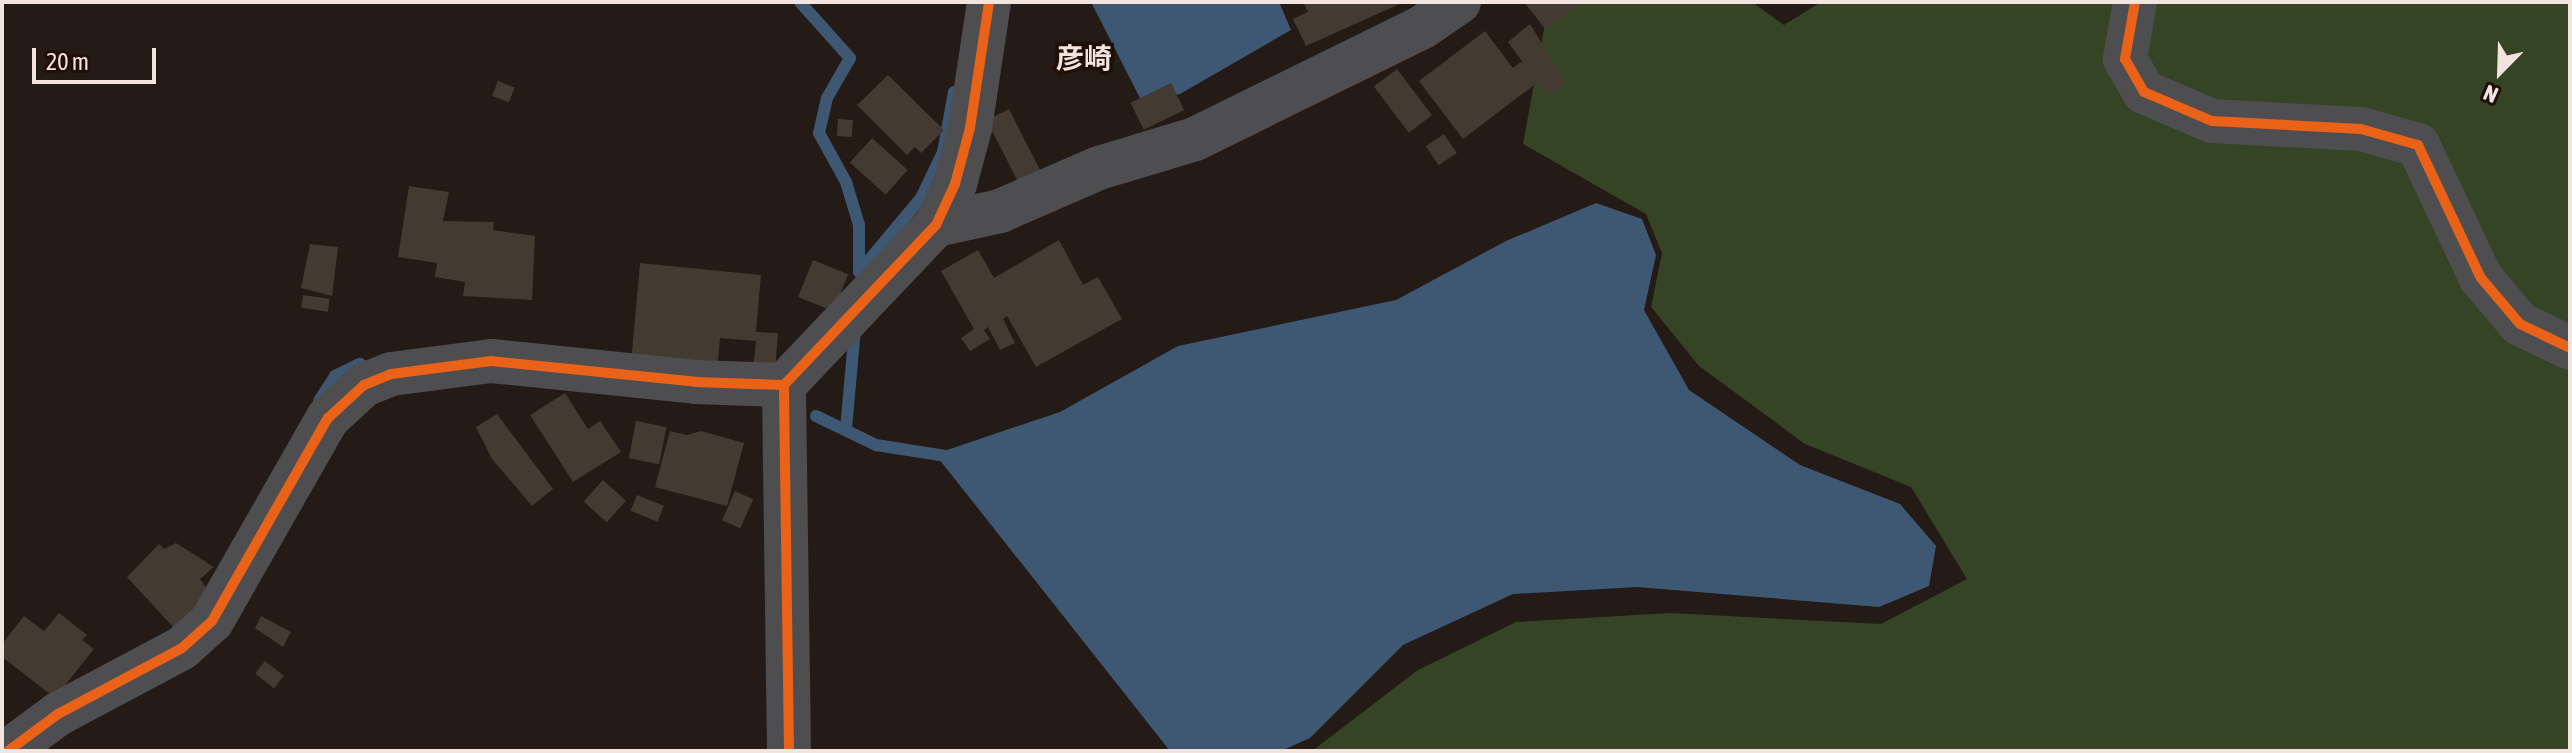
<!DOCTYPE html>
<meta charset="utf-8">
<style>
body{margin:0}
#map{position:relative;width:2572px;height:753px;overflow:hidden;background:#241a16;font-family:"Asap Condensed","Noto Sans JP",sans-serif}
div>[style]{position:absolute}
.forest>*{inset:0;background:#354425}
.water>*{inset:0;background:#3e5874}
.stream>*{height:12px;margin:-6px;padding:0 6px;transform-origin:6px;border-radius:6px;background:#3e5874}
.building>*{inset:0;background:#433a31;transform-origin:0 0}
.minor>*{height:44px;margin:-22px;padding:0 22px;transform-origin:22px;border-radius:22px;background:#4e4d4f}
.cycleway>*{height:10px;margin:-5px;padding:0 5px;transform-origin:5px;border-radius:5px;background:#ea6118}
span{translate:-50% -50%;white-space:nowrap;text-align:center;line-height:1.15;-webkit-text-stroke:7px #200e07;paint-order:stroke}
.quarter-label{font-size:28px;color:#f2e4df;font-weight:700}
.frame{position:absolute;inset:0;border:4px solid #f2e4df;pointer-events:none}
.north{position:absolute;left:2460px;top:32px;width:80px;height:80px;-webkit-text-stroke:6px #200e07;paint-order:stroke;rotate:203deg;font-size:22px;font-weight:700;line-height:32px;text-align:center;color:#f2e4df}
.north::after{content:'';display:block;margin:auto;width:28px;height:36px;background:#f2e4df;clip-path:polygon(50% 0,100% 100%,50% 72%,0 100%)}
.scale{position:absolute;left:32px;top:48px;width:124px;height:36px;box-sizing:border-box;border:4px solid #f2e4df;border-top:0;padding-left:10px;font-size:24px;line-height:28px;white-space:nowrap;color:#f2e4df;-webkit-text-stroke:6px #200e07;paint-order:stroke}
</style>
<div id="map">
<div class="forest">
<i style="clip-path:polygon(1549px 2px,1752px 2px,1784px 25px,1821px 2px,2570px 2px,2570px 751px,1312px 751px,1418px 670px,1516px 622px,1670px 613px,1881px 624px,1967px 579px,1911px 487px,1805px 444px,1699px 366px,1651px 307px,1662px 253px,1646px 214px,1523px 144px)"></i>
</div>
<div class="water">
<i style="clip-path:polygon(1091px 2px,1279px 2px,1291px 30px,1180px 94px,1141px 100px)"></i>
<i style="clip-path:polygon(1596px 203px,1642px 219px,1656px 255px,1644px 310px,1689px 390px,1800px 465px,1900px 504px,1936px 546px,1929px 586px,1879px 607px,1637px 587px,1513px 594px,1403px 645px,1310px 738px,1281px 751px,1170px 751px,935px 454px,1060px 412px,1178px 346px,1396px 300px,1506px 241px)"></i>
</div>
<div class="stream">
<i style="left:800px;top:2px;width:75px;rotate:48.2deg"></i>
<i style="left:850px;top:58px;width:46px;rotate:119.9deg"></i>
<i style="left:827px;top:98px;width:36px;rotate:103deg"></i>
<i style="left:819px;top:133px;width:56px;rotate:61.1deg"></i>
<i style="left:846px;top:182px;width:45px;rotate:73.2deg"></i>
<i style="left:859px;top:225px;width:44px;rotate:90deg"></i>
<i style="left:859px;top:272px;width:97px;rotate:-50deg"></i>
<i style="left:921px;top:198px;width:51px;rotate:-64.4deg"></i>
<i style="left:943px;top:152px;width:61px;rotate:-79.6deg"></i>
<i style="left:319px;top:401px;width:30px;rotate:-57deg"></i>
<i style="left:335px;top:376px;width:28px;rotate:-26deg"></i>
<i style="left:816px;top:416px;width:67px;rotate:25.8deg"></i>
<i style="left:876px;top:445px;width:78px;rotate:8.9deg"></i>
<i style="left:846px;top:429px;width:101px;rotate:-84.9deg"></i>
</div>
<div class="building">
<i style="clip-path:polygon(1303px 2px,1404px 2px,1306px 46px,1293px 19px,1308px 12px)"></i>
<i style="clip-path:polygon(1524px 2px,1581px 2px,1546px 30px)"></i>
<i style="clip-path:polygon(1530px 24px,1566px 83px,1549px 96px,1538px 82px,1463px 139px,1419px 81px,1485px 31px,1513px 68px,1522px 61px,1508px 42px)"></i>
<i style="left:1397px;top:69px;width:58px;height:29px;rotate:53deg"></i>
<i style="clip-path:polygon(888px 75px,944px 130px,921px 153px,915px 147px,907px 155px,857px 105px)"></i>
<i style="left:498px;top:81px;width:18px;height:16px;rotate:22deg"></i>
<i style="left:1171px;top:83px;width:30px;height:45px;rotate:64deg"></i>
<i style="left:1009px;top:109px;width:69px;height:25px;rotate:63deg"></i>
<i style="left:838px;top:119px;width:15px;height:17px;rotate:4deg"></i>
<i style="left:1444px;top:134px;width:23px;height:22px;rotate:56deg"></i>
<i style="left:872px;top:138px;width:48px;height:33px;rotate:42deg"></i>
<i style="clip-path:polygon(409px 186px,449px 192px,443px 221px,494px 222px,493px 230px,535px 236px,532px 300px,463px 296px,465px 282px,435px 277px,437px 263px,398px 257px)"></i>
<i style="clip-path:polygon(1059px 240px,1083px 285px,1098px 277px,1122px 319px,1036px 367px,1007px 316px,1003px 319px,1015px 343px,1000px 350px,988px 327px,984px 330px,990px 339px,970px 351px,961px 338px,974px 329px,941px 271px,978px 250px,994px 278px)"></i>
<i style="clip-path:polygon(310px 244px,338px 247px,332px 296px,301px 288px)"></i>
<i style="left:813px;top:260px;width:38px;height:40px;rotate:22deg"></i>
<i style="clip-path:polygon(640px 263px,761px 275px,756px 332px,778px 333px,775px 370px,753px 369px,756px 341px,720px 338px,717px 371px,631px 363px)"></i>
<i style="left:303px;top:295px;width:27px;height:13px;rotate:8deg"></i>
<i style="clip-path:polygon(565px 393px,588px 429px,600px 421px,621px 452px,573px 482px,530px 415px)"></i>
<i style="clip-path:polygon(497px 414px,553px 489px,532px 506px,492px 459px,476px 427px)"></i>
<i style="left:636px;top:421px;width:31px;height:38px;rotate:11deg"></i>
<i style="clip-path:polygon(670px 431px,687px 435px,701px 431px,744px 443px,727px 506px,655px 487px)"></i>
<i style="left:603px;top:480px;width:31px;height:29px;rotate:42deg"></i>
<i style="left:735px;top:491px;width:20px;height:32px;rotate:24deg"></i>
<i style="left:637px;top:495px;width:29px;height:17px;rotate:22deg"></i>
<i style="clip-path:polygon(176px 543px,214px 567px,200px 579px,211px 595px,174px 628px,127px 577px,159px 544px,164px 549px)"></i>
<i style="clip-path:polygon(59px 613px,87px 635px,82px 640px,94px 649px,55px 698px,2px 657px,2px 644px,24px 616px,44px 631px)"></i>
<i style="clip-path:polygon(261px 616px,291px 632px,283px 647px,255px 628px)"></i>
<i style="left:265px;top:661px;width:24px;height:16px;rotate:38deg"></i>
</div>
<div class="minor">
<i style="left:2135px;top:2px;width:58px;rotate:100deg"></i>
<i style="left:2125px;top:59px;width:38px;rotate:60deg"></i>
<i style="left:2144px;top:92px;width:74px;rotate:23.1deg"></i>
<i style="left:2212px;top:121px;width:149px;rotate:3.1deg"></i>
<i style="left:2361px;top:129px;width:59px;rotate:15.7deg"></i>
<i style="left:2418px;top:145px;width:147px;rotate:64.7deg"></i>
<i style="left:2481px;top:278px;width:60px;rotate:49.7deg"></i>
<i style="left:2520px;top:324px;width:55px;rotate:25.6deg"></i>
<i style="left:936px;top:225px;width:66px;rotate:-12.3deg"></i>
<i style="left:1000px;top:211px;width:108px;rotate:-23.5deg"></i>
<i style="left:1099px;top:168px;width:100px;rotate:-16.8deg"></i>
<i style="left:1195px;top:139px;width:252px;rotate:-26.2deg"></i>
<i style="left:1421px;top:28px;width:46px;rotate:-34.4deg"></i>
<i style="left:8px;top:751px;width:62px;rotate:-36.5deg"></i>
<i style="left:58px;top:714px;width:140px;rotate:-28deg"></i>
<i style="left:182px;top:648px;width:40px;rotate:-42deg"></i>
<i style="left:212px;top:621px;width:234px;rotate:-60.3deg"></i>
<i style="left:328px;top:418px;width:49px;rotate:-42.5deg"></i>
<i style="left:364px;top:385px;width:29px;rotate:-22deg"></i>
<i style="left:391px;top:374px;width:101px;rotate:-7.4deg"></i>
<i style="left:491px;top:361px;width:206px;rotate:5.8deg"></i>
<i style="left:696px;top:382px;width:88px;rotate:2deg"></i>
<i style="left:789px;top:751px;width:366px;rotate:-90.8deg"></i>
<i style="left:784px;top:385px;width:221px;rotate:-46.5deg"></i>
<i style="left:936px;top:225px;width:45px;rotate:-65.1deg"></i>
<i style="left:955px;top:184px;width:58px;rotate:-75deg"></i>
<i style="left:970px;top:128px;width:127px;rotate:-81.4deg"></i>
</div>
<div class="cycleway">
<i style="left:2135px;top:2px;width:58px;rotate:100deg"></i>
<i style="left:2125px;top:59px;width:38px;rotate:60deg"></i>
<i style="left:2144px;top:92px;width:74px;rotate:23.1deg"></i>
<i style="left:2212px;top:121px;width:149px;rotate:3.1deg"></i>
<i style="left:2361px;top:129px;width:59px;rotate:15.7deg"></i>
<i style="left:2418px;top:145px;width:147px;rotate:64.7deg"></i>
<i style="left:2481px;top:278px;width:60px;rotate:49.7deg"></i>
<i style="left:2520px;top:324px;width:55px;rotate:25.6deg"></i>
<i style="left:8px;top:751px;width:62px;rotate:-36.5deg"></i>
<i style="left:58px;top:714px;width:140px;rotate:-28deg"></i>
<i style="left:182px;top:648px;width:40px;rotate:-42deg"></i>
<i style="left:212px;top:621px;width:234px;rotate:-60.3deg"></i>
<i style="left:328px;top:418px;width:49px;rotate:-42.5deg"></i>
<i style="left:364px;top:385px;width:29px;rotate:-22deg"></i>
<i style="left:391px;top:374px;width:101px;rotate:-7.4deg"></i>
<i style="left:491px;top:361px;width:206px;rotate:5.8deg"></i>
<i style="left:696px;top:382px;width:88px;rotate:2deg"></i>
<i style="left:789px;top:751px;width:366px;rotate:-90.8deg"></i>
<i style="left:784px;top:385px;width:221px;rotate:-46.5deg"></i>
<i style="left:936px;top:225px;width:45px;rotate:-65.1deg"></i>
<i style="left:955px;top:184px;width:58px;rotate:-75deg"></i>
<i style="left:970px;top:128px;width:127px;rotate:-81.4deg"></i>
</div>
<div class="quarter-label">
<span style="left:1084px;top:58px">彦崎</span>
</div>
<div class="frame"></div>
<div class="north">N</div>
<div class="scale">20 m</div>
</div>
